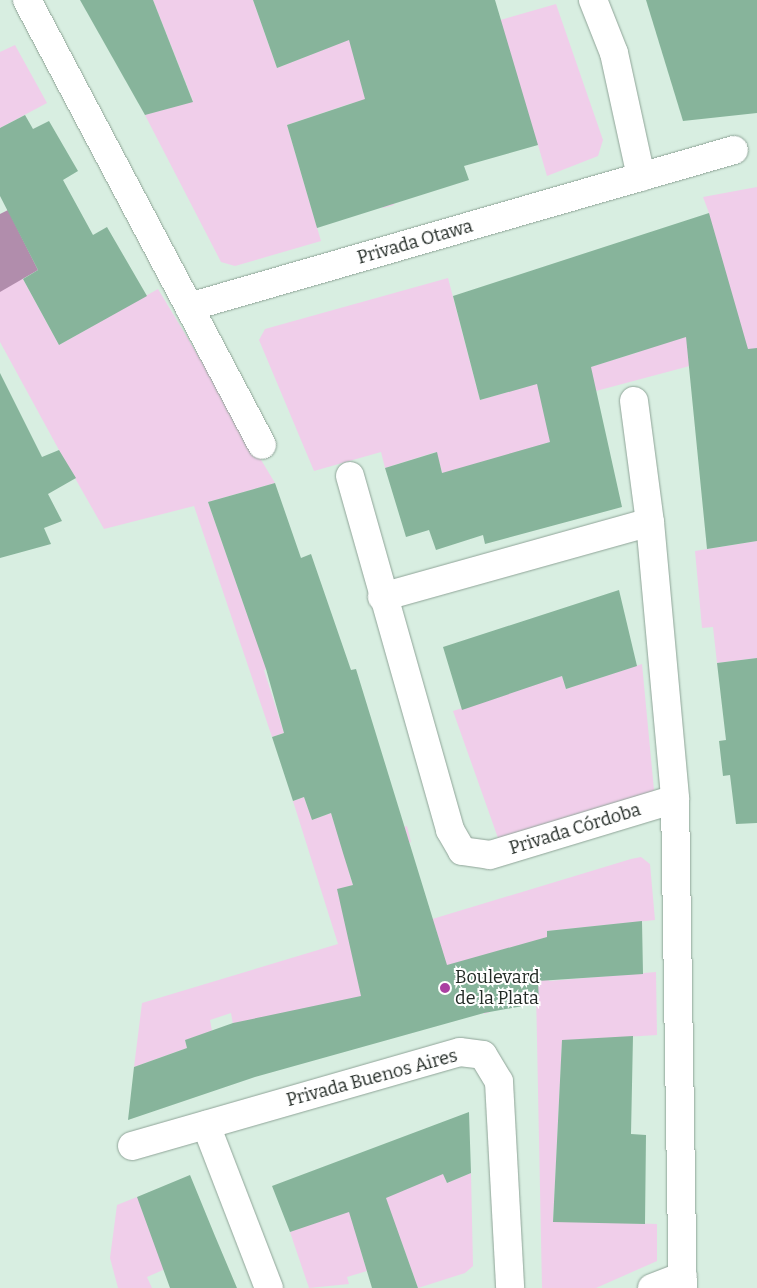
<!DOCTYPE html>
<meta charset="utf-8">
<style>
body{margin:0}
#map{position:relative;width:757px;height:1288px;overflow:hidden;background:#d8eee1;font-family:Bitter,serif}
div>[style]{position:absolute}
.green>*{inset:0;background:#f0ceea}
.water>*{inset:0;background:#b18dac}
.building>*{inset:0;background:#87b49b}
.roads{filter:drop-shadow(0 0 1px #8fa498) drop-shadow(0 0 1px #8fa498)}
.street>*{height:28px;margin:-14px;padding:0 14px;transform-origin:14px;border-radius:14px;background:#fff}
.dots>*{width:14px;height:14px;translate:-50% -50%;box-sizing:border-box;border:2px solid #fff;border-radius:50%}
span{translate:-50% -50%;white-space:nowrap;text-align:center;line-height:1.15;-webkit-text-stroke:4px #fff;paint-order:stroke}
.street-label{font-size:18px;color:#232b26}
.poi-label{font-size:18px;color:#232b26}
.left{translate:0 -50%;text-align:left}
</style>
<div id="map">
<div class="green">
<i style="clip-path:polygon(153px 0,253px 0,277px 68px,345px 41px,331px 0,441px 37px,556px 4px,603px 140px,598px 156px,547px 176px,538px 145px,361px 82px,394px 205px,383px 208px,352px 103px,287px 125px,321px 241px,235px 266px,221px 262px,145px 115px,193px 101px)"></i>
<i style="clip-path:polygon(15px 45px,47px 103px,0 128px,0 52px)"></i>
<i style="clip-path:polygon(757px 187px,757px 348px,596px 391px,550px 442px,444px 478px,436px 452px,385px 468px,381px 452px,314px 471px,259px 340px,265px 329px,448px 278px,480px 400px,545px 381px,639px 352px,636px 341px,709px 213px,703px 197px)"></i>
<i style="clip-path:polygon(0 214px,23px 279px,59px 345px,158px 289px,275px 483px,208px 502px,247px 614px,282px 665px,264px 670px,284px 733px,272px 737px,194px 506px,104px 529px,59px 450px,0 342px)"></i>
<i style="clip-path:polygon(757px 541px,757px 658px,717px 663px,713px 627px,702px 628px,695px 551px)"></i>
<i style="clip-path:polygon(642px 664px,654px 790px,643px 800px,511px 839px,498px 838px,453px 711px,562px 676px,566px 689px)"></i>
<i style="clip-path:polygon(304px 797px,312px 820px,331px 813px,342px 847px,407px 826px,411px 842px,382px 851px,349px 873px,353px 885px,337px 890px,406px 927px,631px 859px,641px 857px,650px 864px,655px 920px,547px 931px,549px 981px,656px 972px,657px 1035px,562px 1041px,553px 1221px,657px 1224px,657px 1261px,596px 1288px,542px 1288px,535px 941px,480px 956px,490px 1012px,484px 1014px,480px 999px,240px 1066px,231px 1013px,210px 1020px,212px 1031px,185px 1040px,187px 1048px,134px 1067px,142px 1003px,338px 944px,293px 801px)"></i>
<i style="clip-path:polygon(443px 1173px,447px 1183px,471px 1173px,473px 1266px,465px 1273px,418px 1288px,400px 1238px,361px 1252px,367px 1271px,347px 1277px,349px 1284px,309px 1288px,290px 1232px)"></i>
<i style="clip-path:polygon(137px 1197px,197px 1255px,147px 1277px,152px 1288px,118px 1288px,110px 1258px,117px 1205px)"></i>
</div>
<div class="water">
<i style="clip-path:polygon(8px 210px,38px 270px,0 292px,0 214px)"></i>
</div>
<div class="building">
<i style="clip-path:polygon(80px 0,153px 0,193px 102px,145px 115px)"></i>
<i style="clip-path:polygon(253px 0,495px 0,538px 145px,464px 166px,469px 180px,317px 228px,287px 125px,365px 99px,349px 40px,277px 68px)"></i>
<i style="clip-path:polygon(646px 0,757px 0,757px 113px,683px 121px)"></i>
<i style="clip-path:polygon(25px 115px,33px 129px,49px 121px,78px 171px,63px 180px,93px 235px,107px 227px,147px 296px,59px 345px,23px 279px,38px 270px,0 196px,0 128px)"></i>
<i style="clip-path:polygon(709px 213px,748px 349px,757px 348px,757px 541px,707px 549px,686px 337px,591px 367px,622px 507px,485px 544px,483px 535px,436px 550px,429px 530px,406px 537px,385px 468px,437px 452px,442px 473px,550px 442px,537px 384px,480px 400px,453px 296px)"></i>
<i style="clip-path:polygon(0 373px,42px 457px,59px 450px,76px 478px,48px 494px,62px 521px,44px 528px,51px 544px,0 558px)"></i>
<i style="clip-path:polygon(275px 483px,301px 558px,311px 554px,351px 670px,356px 669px,447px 965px,547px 937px,547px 931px,642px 921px,643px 974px,538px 981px,539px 1003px,484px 1013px,255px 1077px,128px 1120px,134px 1067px,187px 1048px,185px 1040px,233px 1023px,361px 996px,337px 889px,353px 885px,343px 853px,331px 813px,312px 820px,304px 797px,293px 801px,272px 737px,284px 733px,266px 669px,208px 502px)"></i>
<i style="clip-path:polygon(619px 590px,637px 666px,566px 689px,562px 676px,462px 710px,443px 647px)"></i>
<i style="clip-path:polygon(757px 658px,757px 823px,736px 824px,730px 775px,723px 776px,719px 741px,726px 740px,717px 663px)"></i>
<i style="clip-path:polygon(633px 1036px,631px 1134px,646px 1135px,645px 1224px,553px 1222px,562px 1040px)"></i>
<i style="clip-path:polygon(469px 1112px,471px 1173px,447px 1183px,443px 1174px,386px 1198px,418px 1288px,372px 1288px,349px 1212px,290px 1232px,272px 1186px)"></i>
<i style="clip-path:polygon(190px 1175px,215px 1236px,237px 1288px,170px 1288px,137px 1197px)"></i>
</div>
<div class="roads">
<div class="street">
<i style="left:27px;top:0;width:503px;rotate:62.16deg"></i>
<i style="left:593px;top:0;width:57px;rotate:68.4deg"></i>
<i style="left:614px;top:53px;width:127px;rotate:77.7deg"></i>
<i style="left:189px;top:307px;width:567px;rotate:-16.07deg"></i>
<i style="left:634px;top:401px;width:122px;rotate:82.5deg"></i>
<i style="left:650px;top:522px;width:278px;rotate:84.8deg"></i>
<i style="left:675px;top:799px;width:489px;rotate:89.1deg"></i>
<i style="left:350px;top:476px;width:368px;rotate:74.2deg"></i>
<i style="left:450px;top:830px;width:24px;rotate:60deg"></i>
<i style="left:462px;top:851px;width:28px;rotate:8deg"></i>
<i style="left:490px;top:855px;width:193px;rotate:-16.8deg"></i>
<i style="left:382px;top:597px;width:278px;rotate:-15.6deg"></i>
<i style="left:206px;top:1125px;width:175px;rotate:68.9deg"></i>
<i style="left:132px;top:1146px;width:341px;rotate:-16deg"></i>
<i style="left:460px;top:1052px;width:23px;rotate:7deg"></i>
<i style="left:483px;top:1055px;width:31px;rotate:59deg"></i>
<i style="left:499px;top:1082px;width:206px;rotate:86.9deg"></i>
<i style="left:652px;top:1288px;width:33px;rotate:-21deg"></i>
</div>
</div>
<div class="dots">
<i style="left:445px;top:988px;background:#aa3fa1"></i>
</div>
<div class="street-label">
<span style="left:415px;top:242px;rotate:-16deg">Privada Otawa</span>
<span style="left:575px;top:829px;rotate:-17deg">Privada Córdoba</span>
<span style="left:372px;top:1078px;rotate:-15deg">Privada Buenos Aires</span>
</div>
<div class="poi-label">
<span class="left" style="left:455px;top:988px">Boulevard<br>de la Plata</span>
</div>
</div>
